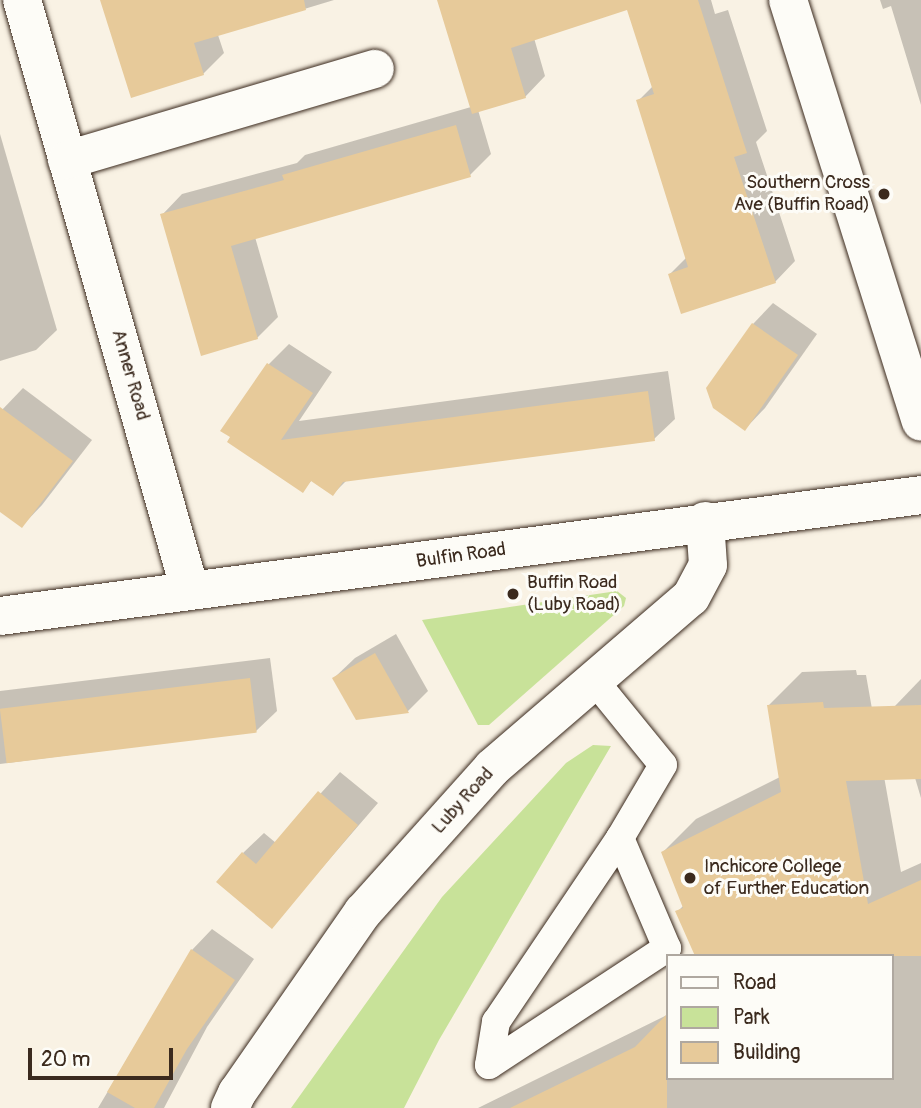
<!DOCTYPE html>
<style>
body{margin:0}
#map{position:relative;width:921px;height:1108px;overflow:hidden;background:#f9f2e4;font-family:Pangolin,sans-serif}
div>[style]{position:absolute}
.green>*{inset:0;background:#c8e299}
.shadow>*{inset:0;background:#0003}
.building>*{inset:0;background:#e7ca9a;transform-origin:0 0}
.roads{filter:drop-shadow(0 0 2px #3b2a1e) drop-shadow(0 0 2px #3b2a1e)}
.service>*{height:28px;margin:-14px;padding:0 14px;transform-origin:14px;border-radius:14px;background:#fdfcf7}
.minor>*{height:38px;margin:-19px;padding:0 19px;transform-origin:19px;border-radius:19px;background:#fdfcf7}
.dots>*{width:19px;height:19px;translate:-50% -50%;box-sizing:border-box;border:4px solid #fdfcf7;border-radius:50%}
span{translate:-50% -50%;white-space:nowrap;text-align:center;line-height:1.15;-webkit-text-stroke:6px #fdfcf7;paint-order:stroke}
.poi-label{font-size:19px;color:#3b2a1e}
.right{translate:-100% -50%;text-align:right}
.left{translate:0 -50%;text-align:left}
.street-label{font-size:19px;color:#3b2a1e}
.legend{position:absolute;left:666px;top:954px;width:228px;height:126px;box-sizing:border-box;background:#fdfcf7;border:2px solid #afa8a0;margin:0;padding:9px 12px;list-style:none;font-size:21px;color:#3b2a1e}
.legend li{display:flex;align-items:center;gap:14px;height:35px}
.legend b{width:35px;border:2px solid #afa8a0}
.scale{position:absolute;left:28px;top:1048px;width:145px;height:32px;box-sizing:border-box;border:4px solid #3b2a1e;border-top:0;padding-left:9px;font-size:21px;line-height:24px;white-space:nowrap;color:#3b2a1e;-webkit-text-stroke:5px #fdfcf7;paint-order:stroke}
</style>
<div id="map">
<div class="green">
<i style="clip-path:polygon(617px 591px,626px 598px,624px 606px,489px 725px,478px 725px,422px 620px)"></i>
<i style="clip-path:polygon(593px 745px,611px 746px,439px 1040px,404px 1108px,291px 1108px,442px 897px,566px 763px)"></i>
</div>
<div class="shadow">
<i style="clip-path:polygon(103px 0,334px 0,218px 35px,224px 53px,203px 74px)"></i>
<i style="clip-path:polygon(438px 0,711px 0,715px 14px,728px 10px,767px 131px,756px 142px,795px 261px,775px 282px,670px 274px,687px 257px,638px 101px,653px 86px,628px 8px,534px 38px,545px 76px,525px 97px,478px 110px,491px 154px,470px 175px,255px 237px,278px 317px,257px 338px,162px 215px,182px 194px,297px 163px,305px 155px,471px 107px)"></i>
<i style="clip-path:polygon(880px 0,921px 0,921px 105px,891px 6px,883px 9px)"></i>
<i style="clip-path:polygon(0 134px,57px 330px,36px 350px,0 361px)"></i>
<i style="clip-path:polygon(773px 303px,817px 334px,765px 408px,745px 429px,753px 324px)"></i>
<i style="clip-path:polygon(289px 344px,332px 372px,299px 421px,668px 371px,675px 419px,654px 439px,348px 479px,333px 494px,312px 480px,303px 490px,230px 442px,269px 364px)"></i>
<i style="clip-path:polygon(23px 388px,92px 440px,42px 505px,22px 526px,0 510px,0 412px)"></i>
<i style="clip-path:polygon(396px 634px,428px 691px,408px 711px,357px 718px,334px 678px,355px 658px)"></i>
<i style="clip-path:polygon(270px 658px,277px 711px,256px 731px,0 764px,0 691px)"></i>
<i style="clip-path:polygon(856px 670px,857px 675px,866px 675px,901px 872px,921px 863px,921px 1108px,478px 1108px,667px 1015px,667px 1078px,891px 1078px,891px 956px,677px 912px,684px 905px,663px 852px,696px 819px,780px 777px,769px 705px,802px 672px)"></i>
<i style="clip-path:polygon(921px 679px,921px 798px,894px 707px)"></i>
<i style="clip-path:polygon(340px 772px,378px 803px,271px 927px,243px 853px,264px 833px,276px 843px)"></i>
<i style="clip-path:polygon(212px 929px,254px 959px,207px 1027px,164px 1108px,98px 1108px,192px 950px)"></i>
</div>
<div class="building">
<i style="clip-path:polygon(100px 0,304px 0,306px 10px,194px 43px,204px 75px,131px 98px)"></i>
<i style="clip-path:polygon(437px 0,698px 0,747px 153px,734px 157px,776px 283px,681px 314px,668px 274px,688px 267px,636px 100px,654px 94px,627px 10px,511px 48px,526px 98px,472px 114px)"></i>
<i style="clip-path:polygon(456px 125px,471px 177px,231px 246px,258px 339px,201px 356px,160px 214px,284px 180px,282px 175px)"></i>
<i style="clip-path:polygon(752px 323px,798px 355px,745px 431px,713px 408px,706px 388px)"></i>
<i style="clip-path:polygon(267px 363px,313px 393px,281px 440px,648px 391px,655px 441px,343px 482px,333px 496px,311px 481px,303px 493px,227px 442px,230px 437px,220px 431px)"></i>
<i style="clip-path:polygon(0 407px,73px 461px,22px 528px,0 512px)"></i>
<i style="clip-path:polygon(375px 653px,409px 713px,356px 720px,332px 678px)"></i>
<i style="left:250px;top:678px;width:55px;height:252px;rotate:83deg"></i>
<i style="clip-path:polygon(823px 702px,824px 708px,921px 705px,921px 779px,846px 781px,868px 904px,921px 880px,921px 956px,695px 956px,675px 911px,683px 908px,661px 852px,781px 792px,767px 705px)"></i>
<i style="clip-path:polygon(318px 791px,358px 825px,272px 929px,216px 882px,242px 852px,256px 864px)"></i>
<i style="clip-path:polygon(191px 949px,235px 980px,187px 1049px,154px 1108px,135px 1108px,107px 1092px)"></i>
<i style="clip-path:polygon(667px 1014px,667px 1108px,510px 1108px,635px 1047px)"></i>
</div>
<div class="roads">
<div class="service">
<i style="left:594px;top:680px;width:109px;rotate:50.9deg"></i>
<i style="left:663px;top:765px;width:85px;rotate:120.5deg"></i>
<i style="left:620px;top:838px;width:120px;rotate:66.9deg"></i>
<i style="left:667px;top:948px;width:213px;rotate:146.7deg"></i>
<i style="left:489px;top:1065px;width:44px;rotate:-80.8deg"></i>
<i style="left:496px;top:1022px;width:222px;rotate:-56deg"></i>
</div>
<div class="minor">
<i style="left:22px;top:0;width:613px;rotate:74.11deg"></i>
<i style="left:788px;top:0;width:442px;rotate:72.5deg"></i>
<i style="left:67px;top:160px;width:321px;rotate:-16.5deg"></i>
<i style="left:0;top:616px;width:929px;rotate:-7.48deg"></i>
<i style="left:230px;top:1108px;width:17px;rotate:-65deg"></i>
<i style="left:237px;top:1093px;width:221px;rotate:-55.2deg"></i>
<i style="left:363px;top:912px;width:193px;rotate:-48.1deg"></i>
<i style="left:492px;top:768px;width:262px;rotate:-40.7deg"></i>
<i style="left:691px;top:597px;width:36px;rotate:-62deg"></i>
<i style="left:708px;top:565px;width:44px;rotate:-93.9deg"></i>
</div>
</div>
<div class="dots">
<i style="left:884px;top:194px;background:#3b2a1e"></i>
<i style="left:513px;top:594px;background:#3b2a1e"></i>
<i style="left:690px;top:878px;background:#3b2a1e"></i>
</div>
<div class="poi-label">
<span class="right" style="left:870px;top:194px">Southern Cross<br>Ave (Buffin Road)</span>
<span class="left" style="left:527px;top:594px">Buffin Road<br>(Luby Road)</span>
<span class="left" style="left:704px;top:878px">Inchicore College<br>of Further Education</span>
</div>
<div class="street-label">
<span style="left:130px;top:375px;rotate:74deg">Anner Road</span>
<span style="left:461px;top:556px;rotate:-8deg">Bulfin Road</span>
<span style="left:463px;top:801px;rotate:-48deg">Luby Road</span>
</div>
<ul class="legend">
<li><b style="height:9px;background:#fdfcf7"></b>Road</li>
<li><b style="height:19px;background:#c8e299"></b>Park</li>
<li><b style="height:19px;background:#e7ca9a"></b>Building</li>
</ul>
<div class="scale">20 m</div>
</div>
